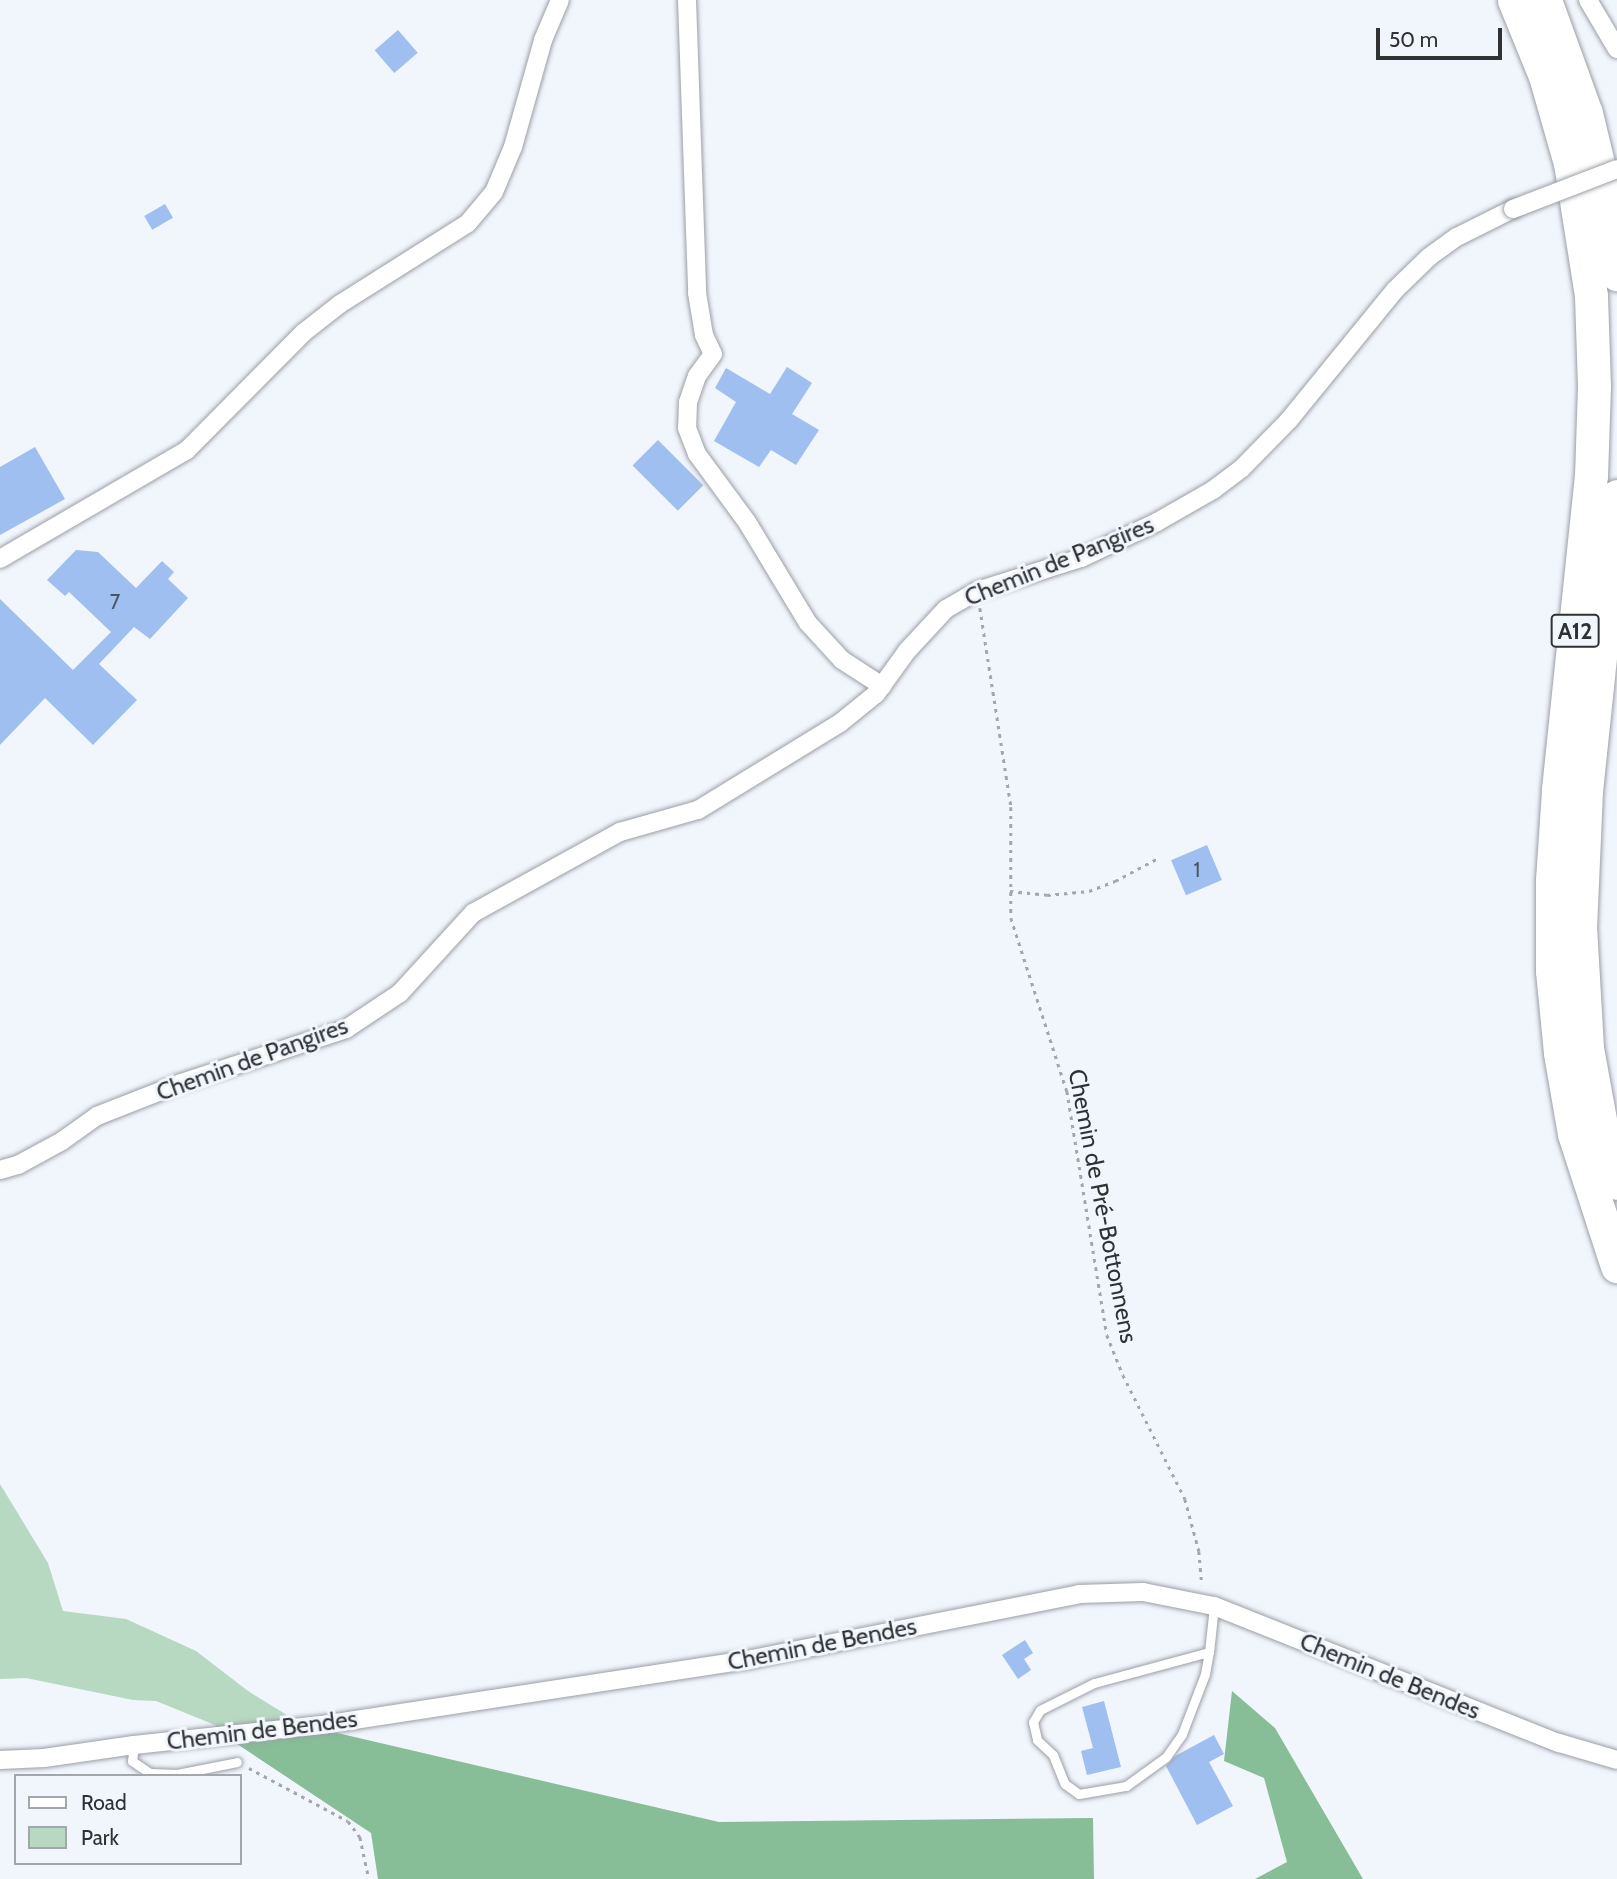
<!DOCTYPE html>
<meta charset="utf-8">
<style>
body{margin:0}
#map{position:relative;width:1617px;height:1879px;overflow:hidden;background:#f1f5fc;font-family:Cabin,sans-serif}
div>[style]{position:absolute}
.green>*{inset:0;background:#b8d9c1}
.forest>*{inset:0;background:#87bd97}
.building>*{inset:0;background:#9ebfef;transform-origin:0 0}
.path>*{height:2.5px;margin-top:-1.25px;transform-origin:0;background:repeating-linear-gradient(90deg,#a3a7ac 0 3.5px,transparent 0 8.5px)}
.roads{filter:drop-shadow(0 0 2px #9b9fa5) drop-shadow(0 0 2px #9b9fa5)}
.lane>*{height:9px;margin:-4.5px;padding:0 4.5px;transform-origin:4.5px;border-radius:4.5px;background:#fff}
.street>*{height:18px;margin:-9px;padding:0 9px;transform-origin:9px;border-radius:9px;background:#fff}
.highway>*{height:33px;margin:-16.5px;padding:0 16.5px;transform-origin:16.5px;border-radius:16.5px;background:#fff}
.bridges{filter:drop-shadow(0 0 2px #9b9fa5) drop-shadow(0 0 2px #9b9fa5)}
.street-bridge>*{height:18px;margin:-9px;padding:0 9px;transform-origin:9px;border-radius:9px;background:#fff}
span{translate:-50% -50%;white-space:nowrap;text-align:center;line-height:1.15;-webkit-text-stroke:6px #f1f5fc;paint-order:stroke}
.number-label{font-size:21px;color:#4b5462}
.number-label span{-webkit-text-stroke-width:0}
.shield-label span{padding:2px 5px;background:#f1f5fc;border:2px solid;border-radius:5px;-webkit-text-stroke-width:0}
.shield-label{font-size:23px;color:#2f3133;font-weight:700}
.street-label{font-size:24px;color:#2f3133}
.legend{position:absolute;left:14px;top:1774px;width:228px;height:91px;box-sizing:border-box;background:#f1f5fc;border:2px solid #a3a7ac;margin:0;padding:9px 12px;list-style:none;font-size:21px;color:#2f3133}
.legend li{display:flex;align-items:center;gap:14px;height:35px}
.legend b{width:35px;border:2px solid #a3a7ac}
.scale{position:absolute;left:1376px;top:28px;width:126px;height:32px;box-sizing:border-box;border:4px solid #2f3133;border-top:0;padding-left:9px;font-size:21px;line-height:24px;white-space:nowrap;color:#2f3133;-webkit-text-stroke:5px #f1f5fc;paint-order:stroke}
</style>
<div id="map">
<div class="green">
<i style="clip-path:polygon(0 1484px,48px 1563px,63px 1611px,126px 1619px,196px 1651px,248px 1691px,303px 1725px,225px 1736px,215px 1725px,156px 1701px,133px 1700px,26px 1678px,0 1679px)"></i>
</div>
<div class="forest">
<i style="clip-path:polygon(1232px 1691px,1275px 1728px,1363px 1879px,1255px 1879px,1287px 1862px,1264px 1778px,1224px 1761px)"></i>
<i style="clip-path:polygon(303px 1725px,719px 1822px,1093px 1818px,1094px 1879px,378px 1879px,371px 1833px,225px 1736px)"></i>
</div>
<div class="building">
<i style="left:398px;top:30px;width:30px;height:31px;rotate:49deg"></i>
<i style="left:165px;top:204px;width:16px;height:24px;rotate:60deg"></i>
<i style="clip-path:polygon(787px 367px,812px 383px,792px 414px,819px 430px,796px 465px,771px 450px,759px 467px,714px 441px,736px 402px,715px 388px,726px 368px,770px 394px)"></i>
<i style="left:658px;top:440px;width:64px;height:36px;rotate:45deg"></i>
<i style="clip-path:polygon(35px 447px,65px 499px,0 535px,0 467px)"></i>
<i style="clip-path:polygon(76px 550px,98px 552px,136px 588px,162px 561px,174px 572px,168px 579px,188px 598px,150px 639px,134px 627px,99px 664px,137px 700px,93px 745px,45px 698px,0 745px,0 599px,73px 670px,111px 632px,69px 592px,65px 596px,47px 580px)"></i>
<i style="left:1207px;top:845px;width:38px;height:39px;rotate:67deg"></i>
<i style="clip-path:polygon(1025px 1640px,1033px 1653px,1024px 1659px,1031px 1670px,1018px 1679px,1002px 1655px)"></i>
<i style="clip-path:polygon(1104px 1701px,1121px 1767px,1087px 1775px,1081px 1751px,1093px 1748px,1082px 1707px)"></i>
<i style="clip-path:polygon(1214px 1735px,1224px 1754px,1209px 1762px,1233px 1806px,1197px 1825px,1166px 1766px,1175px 1756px)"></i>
</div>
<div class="path">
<i style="left:980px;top:608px;width:201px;rotate:81.1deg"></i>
<i style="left:1011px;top:807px;width:111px;rotate:90deg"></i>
<i style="left:1011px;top:918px;width:182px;rotate:72.1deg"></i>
<i style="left:1067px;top:1091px;width:247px;rotate:80.7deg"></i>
<i style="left:1107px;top:1335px;width:43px;rotate:68.2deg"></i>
<i style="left:1123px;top:1375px;width:139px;rotate:63.4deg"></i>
<i style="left:1185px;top:1499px;width:54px;rotate:74.9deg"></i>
<i style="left:1199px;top:1551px;width:34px;rotate:85deg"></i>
<i style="left:1010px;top:891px;width:37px;rotate:6deg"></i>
<i style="left:1047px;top:895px;width:42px;rotate:-5.4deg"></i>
<i style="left:1089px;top:891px;width:28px;rotate:-21deg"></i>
<i style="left:1115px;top:881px;width:51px;rotate:-28.1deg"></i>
<i style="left:249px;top:1768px;width:112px;rotate:28.2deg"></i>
<i style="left:348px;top:1821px;width:20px;rotate:53deg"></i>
<i style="left:360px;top:1837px;width:43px;rotate:77.9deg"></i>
</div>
<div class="roads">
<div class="lane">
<i style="left:1209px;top:1652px;width:119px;rotate:164.9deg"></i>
<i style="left:1094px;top:1683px;width:60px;rotate:153.4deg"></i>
<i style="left:1040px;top:1710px;width:14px;rotate:120deg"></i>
<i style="left:1033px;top:1722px;width:18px;rotate:77deg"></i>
<i style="left:1037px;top:1740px;width:22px;rotate:43deg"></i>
<i style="left:1053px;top:1755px;width:31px;rotate:68deg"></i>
<i style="left:1065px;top:1784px;width:17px;rotate:36deg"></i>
<i style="left:1079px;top:1794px;width:48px;rotate:-9.7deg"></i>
<i style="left:1126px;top:1786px;width:49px;rotate:-35.9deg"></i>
<i style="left:1166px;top:1757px;width:28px;rotate:-55deg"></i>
<i style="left:1182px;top:1734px;width:64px;rotate:-69deg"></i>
<i style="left:1205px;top:1674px;width:22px;rotate:-80deg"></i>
<i style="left:1209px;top:1652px;width:46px;rotate:-83.8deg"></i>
<i style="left:134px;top:1745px;width:16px;rotate:97deg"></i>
<i style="left:132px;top:1761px;width:22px;rotate:34deg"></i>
<i style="left:150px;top:1773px;width:27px;rotate:2deg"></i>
<i style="left:177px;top:1774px;width:61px;rotate:-11.3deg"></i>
</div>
<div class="street">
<i style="left:687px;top:0;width:293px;rotate:88deg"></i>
<i style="left:697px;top:293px;width:43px;rotate:80.5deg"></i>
<i style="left:704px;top:335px;width:21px;rotate:65deg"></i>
<i style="left:713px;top:354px;width:27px;rotate:126deg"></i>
<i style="left:697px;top:376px;width:28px;rotate:109deg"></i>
<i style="left:688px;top:402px;width:26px;rotate:92deg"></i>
<i style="left:687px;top:428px;width:28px;rotate:69deg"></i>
<i style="left:697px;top:454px;width:84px;rotate:53.7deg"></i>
<i style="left:747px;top:522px;width:118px;rotate:58.9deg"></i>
<i style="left:808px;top:623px;width:50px;rotate:47.4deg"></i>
<i style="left:842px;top:660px;width:48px;rotate:33deg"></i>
<i style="left:1588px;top:0;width:57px;rotate:59.4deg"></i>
<i style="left:0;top:559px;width:216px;rotate:-30.2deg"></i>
<i style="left:187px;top:450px;width:165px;rotate:-45.2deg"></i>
<i style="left:303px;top:333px;width:47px;rotate:-38.1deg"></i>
<i style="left:340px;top:304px;width:151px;rotate:-32.3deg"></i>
<i style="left:468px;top:223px;width:40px;rotate:-50deg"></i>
<i style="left:494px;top:192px;width:49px;rotate:-67.1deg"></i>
<i style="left:513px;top:147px;width:111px;rotate:-74.3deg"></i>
<i style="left:543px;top:40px;width:43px;rotate:-67deg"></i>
<i style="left:0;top:1170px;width:19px;rotate:-16deg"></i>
<i style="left:18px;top:1165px;width:50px;rotate:-28.6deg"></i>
<i style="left:62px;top:1141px;width:43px;rotate:-35.5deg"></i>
<i style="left:97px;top:1116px;width:90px;rotate:-21.4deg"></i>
<i style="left:181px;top:1083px;width:174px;rotate:-18.1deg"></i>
<i style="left:346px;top:1029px;width:65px;rotate:-33.7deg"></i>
<i style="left:400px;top:993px;width:108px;rotate:-47.6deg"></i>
<i style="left:473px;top:913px;width:168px;rotate:-28.9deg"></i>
<i style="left:620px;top:832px;width:81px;rotate:-15.8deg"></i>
<i style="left:698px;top:810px;width:167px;rotate:-31.5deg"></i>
<i style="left:840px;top:723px;width:46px;rotate:-38.9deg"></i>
<i style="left:876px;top:694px;width:53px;rotate:-54.2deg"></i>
<i style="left:907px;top:651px;width:57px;rotate:-47.1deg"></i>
<i style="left:946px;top:609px;width:36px;rotate:-30deg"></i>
<i style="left:977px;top:591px;width:109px;rotate:-17.6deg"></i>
<i style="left:1081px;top:558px;width:84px;rotate:-25.3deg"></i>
<i style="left:1157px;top:522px;width:64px;rotate:-29.7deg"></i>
<i style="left:1213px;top:490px;width:36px;rotate:-37deg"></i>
<i style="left:1242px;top:468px;width:67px;rotate:-45.6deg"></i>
<i style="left:1289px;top:420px;width:168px;rotate:-50.8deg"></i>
<i style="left:1395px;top:290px;width:47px;rotate:-44.1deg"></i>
<i style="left:1429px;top:257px;width:34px;rotate:-36deg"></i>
<i style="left:1457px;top:237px;width:63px;rotate:-26.6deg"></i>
<i style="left:0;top:1760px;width:44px;rotate:-2.6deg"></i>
<i style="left:44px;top:1758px;width:91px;rotate:-8.2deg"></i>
<i style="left:134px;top:1745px;width:189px;rotate:-6.1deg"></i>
<i style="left:322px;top:1725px;width:435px;rotate:-8.7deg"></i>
<i style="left:752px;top:1659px;width:333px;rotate:-11.2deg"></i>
<i style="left:1079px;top:1594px;width:64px;rotate:-1.8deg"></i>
<i style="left:1143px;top:1592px;width:72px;rotate:11.2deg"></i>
<i style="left:1214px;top:1606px;width:371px;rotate:21.7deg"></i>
<i style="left:1559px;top:1743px;width:60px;rotate:16.3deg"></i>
</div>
<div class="highway">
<i style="left:1514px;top:0;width:82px;rotate:67.8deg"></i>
<i style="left:1545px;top:76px;width:91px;rotate:74deg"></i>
<i style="left:1570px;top:163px;width:135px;rotate:81deg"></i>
<i style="left:1591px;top:296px;width:90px;rotate:88.1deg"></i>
<i style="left:1594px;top:386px;width:89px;rotate:91.9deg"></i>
<i style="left:1591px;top:475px;width:317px;rotate:96deg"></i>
<i style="left:1558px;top:790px;width:90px;rotate:93.8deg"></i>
<i style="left:1552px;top:880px;width:91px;rotate:90deg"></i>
<i style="left:1552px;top:971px;width:82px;rotate:84.4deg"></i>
<i style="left:1560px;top:1053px;width:82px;rotate:80.2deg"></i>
<i style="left:1574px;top:1134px;width:139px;rotate:72deg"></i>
<i style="left:1545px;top:0;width:120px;rotate:70.1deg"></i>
<i style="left:1586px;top:113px;width:90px;rotate:76.6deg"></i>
<i style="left:1607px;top:201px;width:74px;rotate:82.2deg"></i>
<i style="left:1617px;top:496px;width:297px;rotate:96deg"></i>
<i style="left:1586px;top:791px;width:135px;rotate:92.5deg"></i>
<i style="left:1580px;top:926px;width:122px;rotate:86.7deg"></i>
<i style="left:1587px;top:1048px;width:78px;rotate:79.7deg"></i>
<i style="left:1601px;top:1125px;width:60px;rotate:74.6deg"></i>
</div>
</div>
<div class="bridges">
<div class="street-bridge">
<i style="left:1513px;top:209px;width:111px;rotate:-21deg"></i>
</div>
</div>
<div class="number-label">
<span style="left:115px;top:602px">7</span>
<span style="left:1197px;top:870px">1</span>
</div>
<div class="shield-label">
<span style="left:1575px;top:631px">A12</span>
</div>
<div class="street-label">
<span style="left:1059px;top:561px;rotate:-22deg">Chemin de Pangires</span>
<span style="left:252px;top:1059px;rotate:-20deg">Chemin de Pangires</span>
<span style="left:1103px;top:1206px;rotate:79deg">Chemin de Pré-Bottonnens</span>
<span style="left:822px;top:1644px;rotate:-11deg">Chemin de Bendes</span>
<span style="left:1390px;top:1676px;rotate:22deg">Chemin de Bendes</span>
<span style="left:262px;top:1730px;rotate:-7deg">Chemin de Bendes</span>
</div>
<ul class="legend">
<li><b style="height:9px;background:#fff"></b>Road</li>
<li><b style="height:19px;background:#b8d9c1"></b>Park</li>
</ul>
<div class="scale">50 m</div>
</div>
